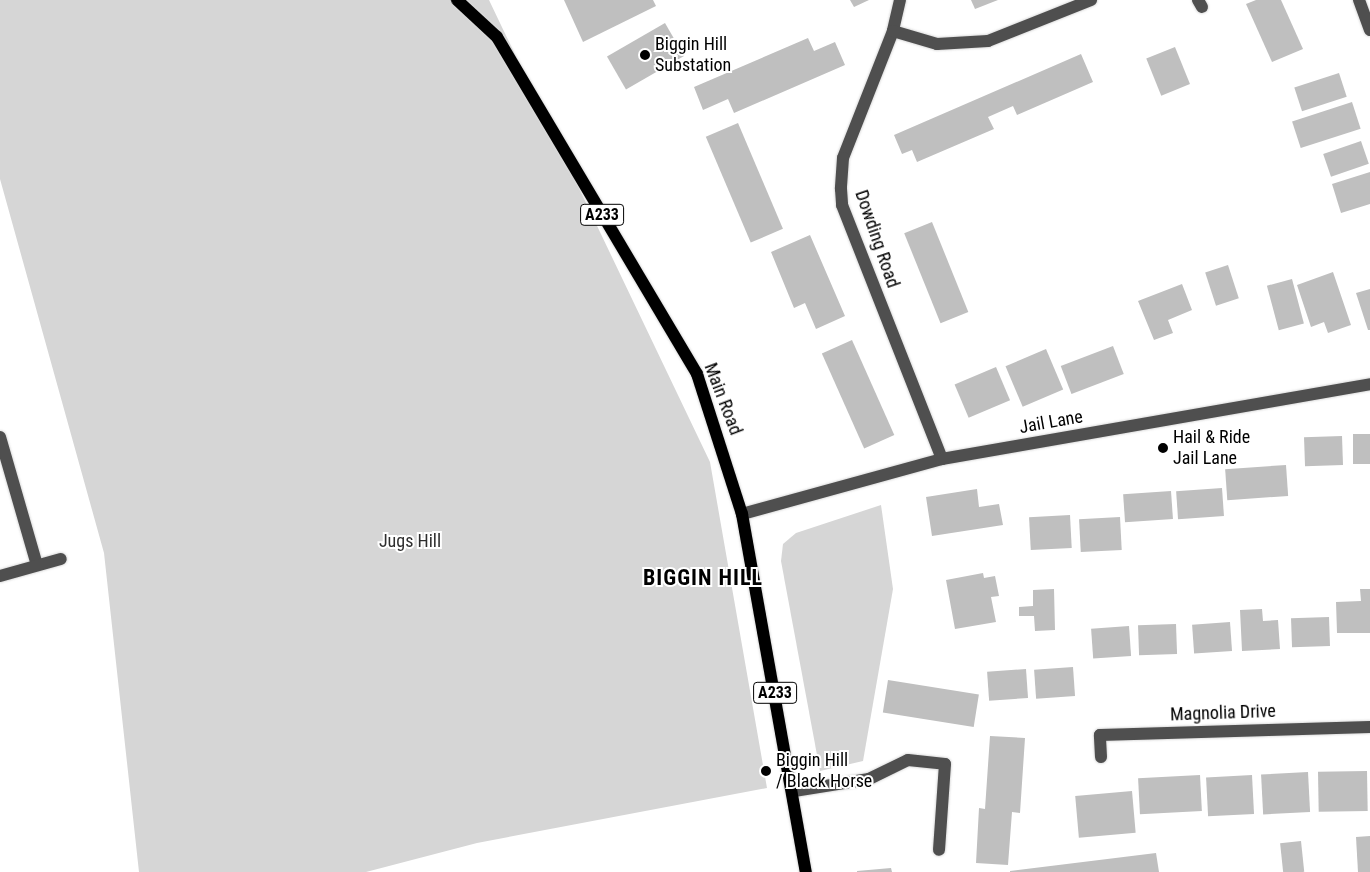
<!DOCTYPE html>
<style>
body{margin:0}
#map{position:relative;width:1370px;height:872px;overflow:hidden;background:#fff;font-family:"Roboto Condensed",sans-serif}
div>[style]{position:absolute}
.green>*{inset:0;background:#d6d6d6}
.building>*{inset:0;background:#bfbfbf;transform-origin:0 0}
.roads{filter:drop-shadow(0 0 1px #dbdbdb) drop-shadow(0 0 1px #dbdbdb)}
.minor>*{height:12px;margin:-6px;padding:0 6px;transform-origin:6px;border-radius:6px;background:#4f4f4f}
.major>*{height:12px;margin:-6px;padding:0 6px;transform-origin:6px;border-radius:6px;background:#000}
.dots>*{width:14px;height:14px;translate:-50% -50%;box-sizing:border-box;border:2px solid #fff;border-radius:50%}
span{translate:-50% -50%;white-space:nowrap;text-align:center;line-height:1.15;-webkit-text-stroke:4px #fff;paint-order:stroke}
.shield-label span{padding:1px 4px;background:#fff;border:1px solid;border-radius:4px;-webkit-text-stroke-width:0}
.shield-label{font-size:16px;color:#000;font-weight:700}
.poi-label{font-size:18px;color:#000}
.left{translate:0 -50%;text-align:left}
.street-label{font-size:18px;color:#000}
.park-label{font-size:18px;color:#2d2d2d}
.district-label{font-size:22px;color:#000;font-weight:700;letter-spacing:1px}
</style>
<div id="map">
<div class="green">
<i style="clip-path:polygon(0 0,489px 0,710px 462px,767px 788px,477px 843px,366px 872px,139px 872px,104px 553px,0 179px)"></i>
<i style="clip-path:polygon(881px 505px,893px 589px,863px 761px,820px 771px,781px 561px,783px 544px,796px 533px)"></i>
</div>
<div class="building">
<i style="clip-path:polygon(564px 0,653px 0,656px 6px,583px 42px)"></i>
<i style="clip-path:polygon(850px 0,869px 0,854px 7px)"></i>
<i style="clip-path:polygon(971px 0,998px 0,975px 9px)"></i>
<i style="clip-path:polygon(1256px 0,1281px 0,1303px 49px,1272px 62px,1246px 4px)"></i>
<i style="left:665px;top:23px;width:38px;height:67px;rotate:60deg"></i>
<i style="clip-path:polygon(808px 38px,814px 51px,835px 42px,845px 65px,734px 113px,728px 99px,703px 110px,694px 87px)"></i>
<i style="left:1175px;top:47px;width:40px;height:31px;rotate:68deg"></i>
<i style="clip-path:polygon(1081px 54px,1093px 82px,1017px 115px,1013px 106px,988px 117px,994px 129px,917px 162px,912px 150px,902px 154px,894px 135px)"></i>
<i style="left:1339px;top:73px;width:25px;height:47px;rotate:72deg"></i>
<i style="left:1352px;top:102px;width:28px;height:63px;rotate:72deg"></i>
<i style="left:738px;top:123px;width:115px;height:35px;rotate:67deg"></i>
<i style="left:1361px;top:141px;width:24px;height:40px;rotate:71deg"></i>
<i style="clip-path:polygon(1370px 172px,1370px 204px,1341px 213px,1332px 184px)"></i>
<i style="left:932px;top:222px;width:97px;height:30px;rotate:68deg"></i>
<i style="clip-path:polygon(810px 235px,845px 316px,816px 329px,805px 303px,794px 308px,771px 252px)"></i>
<i style="left:1228px;top:265px;width:35px;height:24px;rotate:72deg"></i>
<i style="clip-path:polygon(1333px 272px,1351px 325px,1328px 333px,1324px 322px,1311px 327px,1297px 285px)"></i>
<i style="left:1292px;top:279px;width:46px;height:26px;rotate:75deg"></i>
<i style="clip-path:polygon(1182px 284px,1192px 310px,1168px 320px,1173px 333px,1154px 340px,1138px 301px)"></i>
<i style="clip-path:polygon(1370px 289px,1370px 330px,1368px 330px,1356px 293px)"></i>
<i style="left:852px;top:340px;width:104px;height:33px;rotate:66deg"></i>
<i style="left:1113px;top:346px;width:30px;height:56px;rotate:69deg"></i>
<i style="left:1046px;top:349px;width:44px;height:44px;rotate:67deg"></i>
<i style="left:996px;top:367px;width:36px;height:45px;rotate:67deg"></i>
<i style="left:1370px;top:434px;width:30px;height:17px;rotate:90deg"></i>
<i style="left:1342px;top:436px;width:29px;height:38px;rotate:88deg"></i>
<i style="left:1286px;top:465px;width:31px;height:61px;rotate:86deg"></i>
<i style="left:1222px;top:488px;width:28px;height:46px;rotate:86deg"></i>
<i style="clip-path:polygon(977px 489px,979px 507px,999px 504px,1003px 525px,932px 536px,926px 497px)"></i>
<i style="left:1171px;top:491px;width:28px;height:48px;rotate:86deg"></i>
<i style="left:1070px;top:515px;width:33px;height:41px;rotate:87deg"></i>
<i style="left:1120px;top:517px;width:33px;height:41px;rotate:87deg"></i>
<i style="clip-path:polygon(983px 573px,984px 578px,995px 576px,999px 596px,991px 597px,996px 622px,955px 629px,946px 580px)"></i>
<i style="clip-path:polygon(1054px 589px,1055px 630px,1035px 631px,1034px 616px,1019px 616px,1019px 607px,1033px 606px,1033px 590px)"></i>
<i style="clip-path:polygon(1360px 589px,1370px 589px,1370px 633px,1337px 633px,1336px 602px,1361px 601px)"></i>
<i style="clip-path:polygon(1262px 609px,1263px 621px,1278px 620px,1280px 649px,1242px 651px,1240px 610px)"></i>
<i style="left:1329px;top:617px;width:29px;height:38px;rotate:88deg"></i>
<i style="left:1230px;top:622px;width:29px;height:38px;rotate:86deg"></i>
<i style="left:1176px;top:624px;width:30px;height:38px;rotate:88deg"></i>
<i style="left:1129px;top:626px;width:30px;height:38px;rotate:86deg"></i>
<i style="left:1073px;top:667px;width:29px;height:39px;rotate:86deg"></i>
<i style="left:1026px;top:669px;width:29px;height:39px;rotate:86deg"></i>
<i style="left:888px;top:680px;width:92px;height:33px;rotate:9deg"></i>
<i style="clip-path:polygon(990px 736px,1025px 738px,1020px 813px,1012px 812px,1008px 865px,976px 863px,979px 808px,985px 809px)"></i>
<i style="left:1367px;top:771px;width:40px;height:49px;rotate:89deg"></i>
<i style="left:1308px;top:772px;width:40px;height:47px;rotate:87deg"></i>
<i style="left:1200px;top:775px;width:36px;height:62px;rotate:87deg"></i>
<i style="left:1252px;top:775px;width:39px;height:46px;rotate:87deg"></i>
<i style="left:1132px;top:791px;width:42px;height:57px;rotate:85deg"></i>
<i style="clip-path:polygon(1370px 836px,1370px 872px,1358px 872px,1356px 837px)"></i>
<i style="left:1301px;top:841px;width:31px;height:21px;rotate:84deg"></i>
<i style="clip-path:polygon(1156px 853px,1159px 872px,1010px 872px,1010px 871px)"></i>
<i style="clip-path:polygon(891px 868px,892px 872px,857px 872px,857px 871px)"></i>
</div>
<div class="roads">
<div class="minor">
<i style="left:900px;top:0;width:32px;rotate:103deg"></i>
<i style="left:893px;top:31px;width:136px;rotate:111.5deg"></i>
<i style="left:843px;top:158px;width:31px;rotate:94deg"></i>
<i style="left:841px;top:189px;width:16px;rotate:86deg"></i>
<i style="left:842px;top:205px;width:273px;rotate:68.5deg"></i>
<i style="left:1198px;top:0;width:8px;rotate:60deg"></i>
<i style="left:1359px;top:0;width:32px;rotate:70deg"></i>
<i style="left:893px;top:31px;width:46px;rotate:16.5deg"></i>
<i style="left:937px;top:44px;width:51px;rotate:-3.4deg"></i>
<i style="left:988px;top:41px;width:111px;rotate:-21.7deg"></i>
<i style="left:0;top:437px;width:133px;rotate:73.9deg"></i>
<i style="left:742px;top:514px;width:207px;rotate:-15.4deg"></i>
<i style="left:942px;top:459px;width:435px;rotate:-9.9deg"></i>
<i style="left:0;top:576px;width:63px;rotate:-15.6deg"></i>
<i style="left:1101px;top:757px;width:22px;rotate:-93deg"></i>
<i style="left:1100px;top:735px;width:270px;rotate:-1.7deg"></i>
<i style="left:794px;top:791px;width:76px;rotate:-9.1deg"></i>
<i style="left:869px;top:779px;width:43px;rotate:-26deg"></i>
<i style="left:908px;top:760px;width:37px;rotate:6deg"></i>
<i style="left:945px;top:764px;width:86px;rotate:94deg"></i>
</div>
<div class="major">
<i style="left:457px;top:0;width:54px;rotate:42.8deg"></i>
<i style="left:497px;top:37px;width:392px;rotate:59.3deg"></i>
<i style="left:697px;top:374px;width:147px;rotate:72.2deg"></i>
<i style="left:742px;top:514px;width:364px;rotate:79.9deg"></i>
</div>
</div>
<div class="dots">
<i style="left:645px;top:55px;background:#000"></i>
<i style="left:1163px;top:448px;background:#000"></i>
<i style="left:766px;top:771px;background:#000"></i>
</div>
<div class="shield-label">
<span style="left:602px;top:215px">A233</span>
<span style="left:775px;top:693px">A233</span>
</div>
<div class="poi-label">
<span class="left" style="left:655px;top:55px">Biggin Hill<br>Substation</span>
<span class="left" style="left:1173px;top:448px">Hail &amp; Ride<br>Jail Lane</span>
<span class="left" style="left:776px;top:771px">Biggin Hill<br>/ Black Horse</span>
</div>
<div class="street-label">
<span style="left:877px;top:239px;rotate:71deg">Dowding Road</span>
<span style="left:723px;top:399px;rotate:69deg">Main Road</span>
<span style="left:1051px;top:422px;rotate:-10deg">Jail Lane</span>
<span style="left:1223px;top:713px;rotate:-2deg">Magnolia Drive</span>
</div>
<div class="park-label">
<span style="left:410px;top:541px">Jugs Hill</span>
</div>
<div class="district-label">
<span style="left:703px;top:578px">BIGGIN HILL</span>
</div>
</div>
